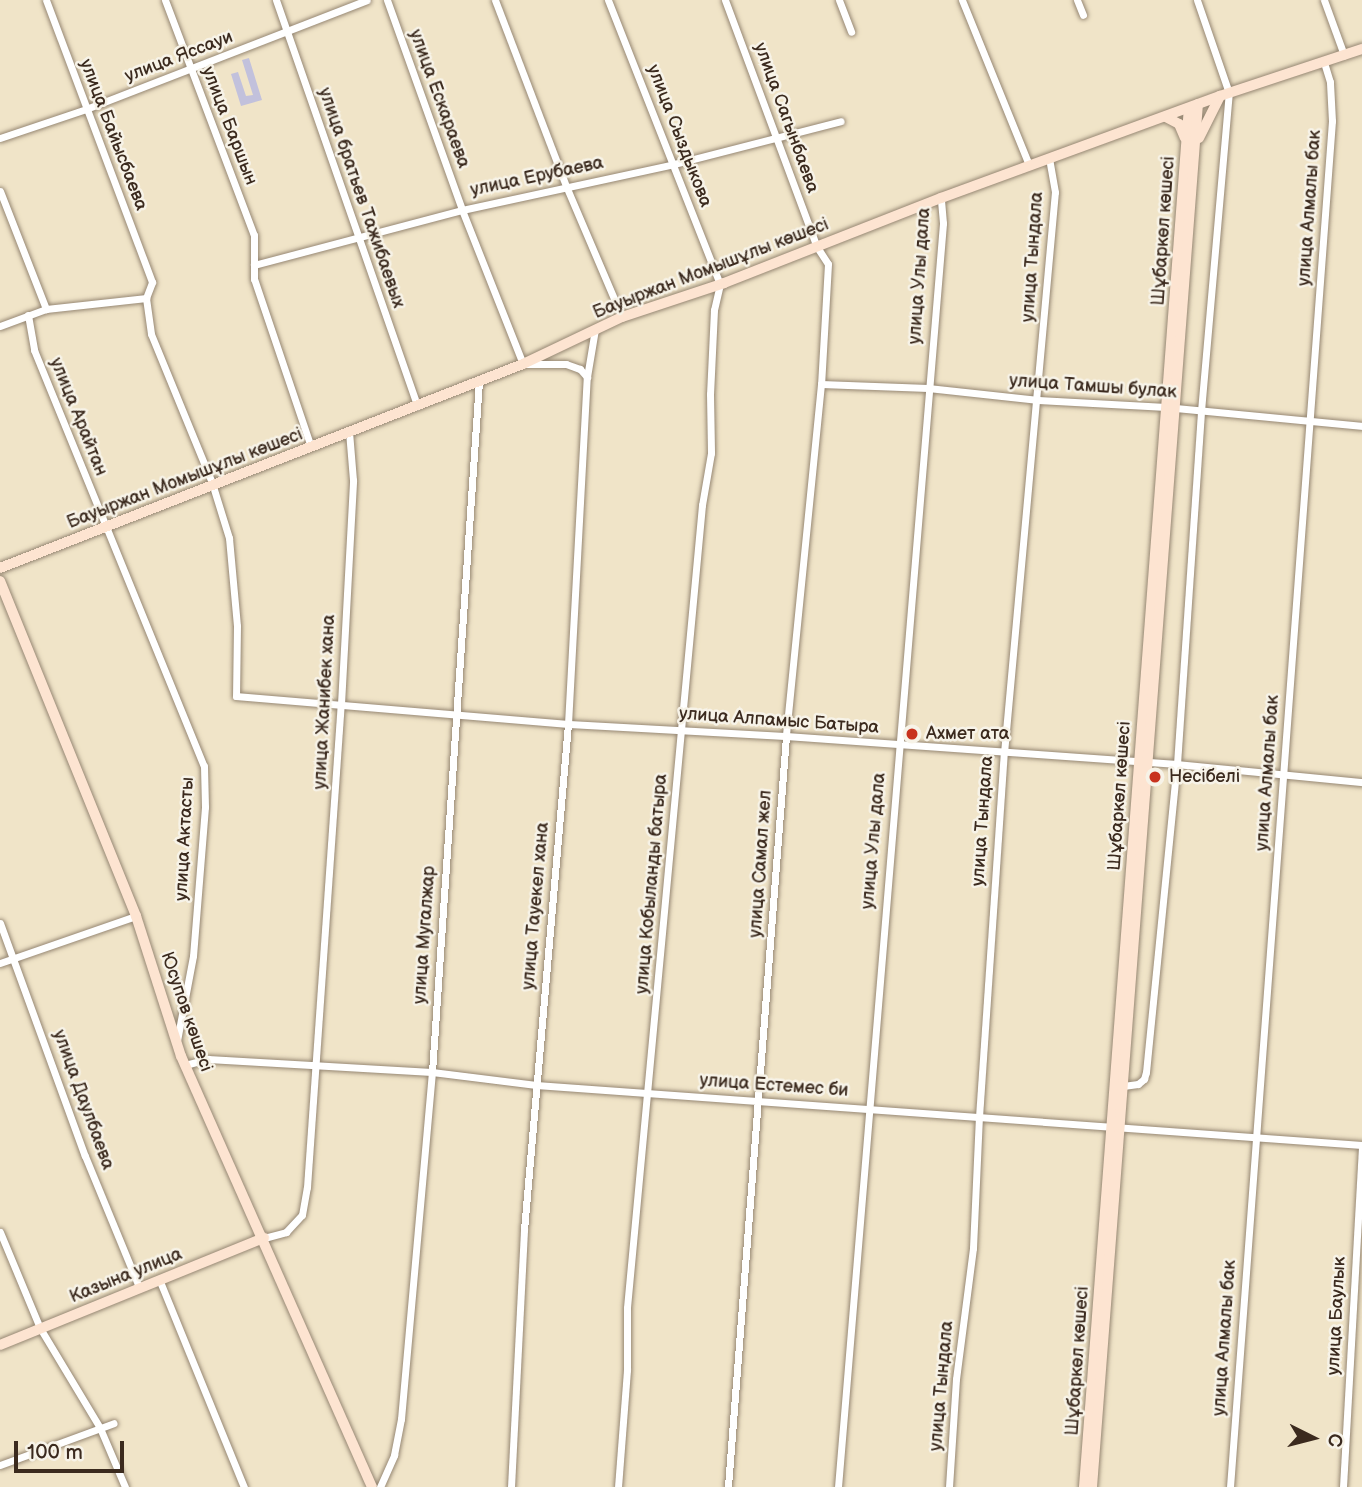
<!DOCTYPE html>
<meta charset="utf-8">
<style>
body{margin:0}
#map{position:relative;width:1362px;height:1487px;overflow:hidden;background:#f0e4c8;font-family:"Balsamiq Sans",sans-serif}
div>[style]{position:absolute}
.industrial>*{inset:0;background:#c2c1dc}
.roads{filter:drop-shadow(0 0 2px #968773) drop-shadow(0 0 2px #968773)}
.street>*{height:7px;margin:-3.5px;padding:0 3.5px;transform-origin:3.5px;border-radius:3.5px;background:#fff}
.secondary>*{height:10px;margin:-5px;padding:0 5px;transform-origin:5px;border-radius:5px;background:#fde4d1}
.dots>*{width:19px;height:19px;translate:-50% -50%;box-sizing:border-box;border:4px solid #f7f3e8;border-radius:50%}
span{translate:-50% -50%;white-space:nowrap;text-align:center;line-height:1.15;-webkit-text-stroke:5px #f7f3e8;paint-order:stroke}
.street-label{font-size:18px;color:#3b2a1e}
.poi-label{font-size:18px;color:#3b2a1e}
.left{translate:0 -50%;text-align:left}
.north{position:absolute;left:1278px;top:1403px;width:70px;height:70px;-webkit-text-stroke:5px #f7f3e8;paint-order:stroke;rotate:96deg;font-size:19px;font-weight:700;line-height:28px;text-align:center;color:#3b2a1e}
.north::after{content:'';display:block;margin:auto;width:24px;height:32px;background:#3b2a1e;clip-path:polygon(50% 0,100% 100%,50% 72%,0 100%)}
.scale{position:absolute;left:14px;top:1441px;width:110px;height:32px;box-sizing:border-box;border:4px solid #3b2a1e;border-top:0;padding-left:9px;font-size:21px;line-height:24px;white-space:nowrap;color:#3b2a1e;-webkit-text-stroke:5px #f7f3e8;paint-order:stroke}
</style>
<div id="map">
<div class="industrial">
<i style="clip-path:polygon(249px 58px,262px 100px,241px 106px,231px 74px,238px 72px,246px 96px,253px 95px,242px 60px)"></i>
</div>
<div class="roads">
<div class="street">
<i style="left:165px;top:0;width:251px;rotate:69.3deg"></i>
<i style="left:254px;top:235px;width:30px;rotate:90deg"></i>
<i style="left:276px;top:0;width:430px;rotate:70.8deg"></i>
<i style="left:387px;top:0;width:223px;rotate:70.3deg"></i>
<i style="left:462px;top:210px;width:166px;rotate:68.4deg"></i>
<i style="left:523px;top:364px;width:43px"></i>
<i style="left:566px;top:364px;width:15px;rotate:20deg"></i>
<i style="left:580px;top:369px;width:11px;rotate:49deg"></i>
<i style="left:495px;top:0;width:199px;rotate:69.1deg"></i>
<i style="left:566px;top:186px;width:142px;rotate:66.9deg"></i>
<i style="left:608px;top:0;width:305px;rotate:68.5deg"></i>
<i style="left:720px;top:284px;width:27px;rotate:103deg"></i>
<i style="left:714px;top:310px;width:84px;rotate:92.7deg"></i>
<i style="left:710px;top:394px;width:59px;rotate:89deg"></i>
<i style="left:711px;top:453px;width:53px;rotate:99.8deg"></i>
<i style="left:702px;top:505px;width:806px;rotate:95.34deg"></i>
<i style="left:627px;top:1308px;width:62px;rotate:90deg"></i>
<i style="left:627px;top:1370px;width:117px;rotate:94.4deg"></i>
<i style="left:725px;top:0;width:264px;rotate:69.6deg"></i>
<i style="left:817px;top:247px;width:20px;rotate:57deg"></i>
<i style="left:828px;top:264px;width:120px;rotate:93.3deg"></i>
<i style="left:821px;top:384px;width:354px;rotate:95.7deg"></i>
<i style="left:786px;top:736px;width:753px;rotate:94.42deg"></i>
<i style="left:839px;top:0;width:34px;rotate:69deg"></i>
<i style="left:962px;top:0;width:178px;rotate:67.9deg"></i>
<i style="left:1077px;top:0;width:16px;rotate:68deg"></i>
<i style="left:1324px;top:0;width:59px;rotate:70deg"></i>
<i style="left:0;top:138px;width:91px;rotate:-18.6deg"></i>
<i style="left:86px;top:109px;width:301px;rotate:-21.2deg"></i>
<i style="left:0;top:191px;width:127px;rotate:68.7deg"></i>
<i style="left:146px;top:298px;width:36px;rotate:82deg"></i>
<i style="left:151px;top:334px;width:161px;rotate:67.7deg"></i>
<i style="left:212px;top:483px;width:58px;rotate:72.8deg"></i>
<i style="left:229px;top:538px;width:88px;rotate:84.8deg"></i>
<i style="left:237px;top:626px;width:70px;rotate:90.8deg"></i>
<i style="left:236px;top:696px;width:333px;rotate:4.8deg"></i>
<i style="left:568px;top:724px;width:218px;rotate:3.2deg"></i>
<i style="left:786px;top:736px;width:392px;rotate:4.1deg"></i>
<i style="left:1177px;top:764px;width:186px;rotate:5.6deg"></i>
<i style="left:28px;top:315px;width:36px;rotate:80deg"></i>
<i style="left:34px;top:350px;width:449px;rotate:67.8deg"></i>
<i style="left:204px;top:766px;width:41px;rotate:88.6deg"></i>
<i style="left:205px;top:807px;width:149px;rotate:94.6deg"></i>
<i style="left:193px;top:956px;width:86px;rotate:100.7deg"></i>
<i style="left:0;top:326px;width:49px;rotate:-20.3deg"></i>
<i style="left:46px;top:309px;width:101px;rotate:-6.3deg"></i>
<i style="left:146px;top:298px;width:17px;rotate:-69deg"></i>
<i style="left:152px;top:282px;width:301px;rotate:-110.6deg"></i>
<i style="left:821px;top:384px;width:107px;rotate:2.1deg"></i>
<i style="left:928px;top:388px;width:111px;rotate:6.2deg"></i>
<i style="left:1038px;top:400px;width:128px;rotate:3.1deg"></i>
<i style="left:1166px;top:407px;width:197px;rotate:5.5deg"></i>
<i style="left:311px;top:447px;width:177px;rotate:-108.7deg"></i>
<i style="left:254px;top:279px;width:14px;rotate:-90deg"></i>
<i style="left:254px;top:265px;width:215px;rotate:-14.8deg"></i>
<i style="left:462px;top:210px;width:217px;rotate:-12.2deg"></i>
<i style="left:674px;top:164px;width:172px;rotate:-14.4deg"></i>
<i style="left:0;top:923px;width:248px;rotate:70deg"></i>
<i style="left:85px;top:1156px;width:142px;rotate:67.6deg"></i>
<i style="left:0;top:963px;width:144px;rotate:-19.1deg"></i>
<i style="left:185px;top:1065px;width:24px;rotate:-15deg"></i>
<i style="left:208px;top:1059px;width:224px;rotate:3.3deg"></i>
<i style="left:432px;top:1072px;width:105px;rotate:7.1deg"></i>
<i style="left:536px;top:1085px;width:828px;rotate:4.15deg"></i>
<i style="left:1123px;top:1086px;width:15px;rotate:-8deg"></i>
<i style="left:1138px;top:1084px;width:8px;rotate:-40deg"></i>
<i style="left:1144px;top:1079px;width:7px;rotate:-74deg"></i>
<i style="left:1146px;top:1072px;width:310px;rotate:-84.3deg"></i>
<i style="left:1177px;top:764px;width:354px;rotate:-86.1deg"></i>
<i style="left:1201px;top:411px;width:319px;rotate:-85deg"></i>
<i style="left:1229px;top:93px;width:98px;rotate:-109deg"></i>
<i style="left:0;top:1232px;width:104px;rotate:67.4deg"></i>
<i style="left:40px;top:1328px;width:117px;rotate:59deg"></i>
<i style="left:100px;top:1428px;width:64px;rotate:67deg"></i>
<i style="left:264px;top:1238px;width:23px;rotate:-15deg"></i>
<i style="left:286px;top:1232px;width:23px;rotate:-47deg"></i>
<i style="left:302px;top:1215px;width:28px;rotate:-80deg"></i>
<i style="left:307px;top:1187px;width:484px;rotate:-86deg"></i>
<i style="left:341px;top:704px;width:224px;rotate:-86.9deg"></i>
<i style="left:353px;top:480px;width:49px;rotate:-94.7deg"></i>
<i style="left:159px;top:1279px;width:225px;rotate:67.8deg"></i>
<i style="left:0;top:1465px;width:121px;rotate:-20.2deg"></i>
<i style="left:380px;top:1487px;width:35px;rotate:-66deg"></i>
<i style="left:394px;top:1455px;width:37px;rotate:-79deg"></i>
<i style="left:401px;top:1419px;width:348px;rotate:-84.9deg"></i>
<i style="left:432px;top:1072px;width:693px;rotate:-86.11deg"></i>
<i style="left:511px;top:1487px;width:257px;rotate:-87.1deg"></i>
<i style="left:524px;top:1230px;width:508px;rotate:-85.03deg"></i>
<i style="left:568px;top:724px;width:348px;rotate:-86.9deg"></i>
<i style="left:587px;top:377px;width:49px;rotate:-80.5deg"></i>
<i style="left:838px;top:1487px;width:1268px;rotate:-85.25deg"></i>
<i style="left:943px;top:223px;width:25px;rotate:-95deg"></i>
<i style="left:949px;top:1487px;width:108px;rotate:-86.3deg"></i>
<i style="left:956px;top:1379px;width:132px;rotate:-82.6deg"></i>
<i style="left:973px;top:1248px;width:131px;rotate:-87.4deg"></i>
<i style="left:979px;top:1117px;width:365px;rotate:-86.1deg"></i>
<i style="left:1004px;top:753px;width:563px;rotate:-84.81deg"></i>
<i style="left:1055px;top:192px;width:35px;rotate:-100deg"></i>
<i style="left:1230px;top:1487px;width:1370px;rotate:-85.73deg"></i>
<i style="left:1332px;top:121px;width:39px;rotate:-93deg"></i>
<i style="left:1330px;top:82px;width:21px;rotate:-107deg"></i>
<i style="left:1343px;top:1487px;width:342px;rotate:-86.8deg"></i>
</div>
<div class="secondary">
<i style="left:1166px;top:117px;width:15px;rotate:28deg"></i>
<i style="left:1179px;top:124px;width:15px;rotate:67deg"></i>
<i style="left:1199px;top:138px;width:47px;rotate:-63.4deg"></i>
<i style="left:0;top:568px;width:561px;rotate:-21.31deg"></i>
<i style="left:523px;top:364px;width:110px;rotate:-25.4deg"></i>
<i style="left:622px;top:317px;width:108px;rotate:-18.4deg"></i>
<i style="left:724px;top:283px;width:233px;rotate:-21.4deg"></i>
<i style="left:941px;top:198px;width:297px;rotate:-20.1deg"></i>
<i style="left:1220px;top:96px;width:150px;rotate:-18.3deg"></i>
<i style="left:0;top:581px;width:362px;rotate:67.9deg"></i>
<i style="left:136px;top:916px;width:147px;rotate:72.2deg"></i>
<i style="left:181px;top:1056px;width:471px;rotate:66.1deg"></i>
<i style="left:0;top:1345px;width:285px;rotate:-22.1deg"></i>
<i style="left:1084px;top:1487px;width:1383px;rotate:-85.65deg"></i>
<i style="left:1092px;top:1487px;width:1387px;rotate:-85.62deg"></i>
</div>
</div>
<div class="dots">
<i style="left:912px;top:734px;background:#c8321e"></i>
<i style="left:1155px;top:777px;background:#c8321e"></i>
</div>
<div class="street-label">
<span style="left:179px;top:57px;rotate:-21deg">улица Яссауи</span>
<span style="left:439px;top:99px;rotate:70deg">улица Ескараева</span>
<span style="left:786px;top:118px;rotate:70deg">улица Сагынбаева</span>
<span style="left:229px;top:126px;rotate:69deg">улица Баршын</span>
<span style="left:113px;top:135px;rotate:69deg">улица Байысбаева</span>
<span style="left:679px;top:136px;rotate:69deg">улица Сыздыкова</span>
<span style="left:537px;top:177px;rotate:-12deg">улица Ерубаева</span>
<span style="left:361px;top:198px;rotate:71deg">улица братьев Тажибаевых</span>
<span style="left:1310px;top:208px;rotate:-86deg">улица Алмалы бак</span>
<span style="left:1164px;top:231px;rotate:-86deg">Шұбаркөл көшесі</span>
<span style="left:1033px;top:257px;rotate:-86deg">улица Тындала</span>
<span style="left:711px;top:269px;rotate:-21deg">Бауыржан Момышұлы көшесі</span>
<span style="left:920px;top:276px;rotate:-86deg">улица Улы дала</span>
<span style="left:1093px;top:387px;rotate:4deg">улица Тамшы булак</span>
<span style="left:78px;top:417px;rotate:68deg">улица Арайтан</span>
<span style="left:185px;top:479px;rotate:-21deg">Бауыржан Момышұлы көшесі</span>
<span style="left:325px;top:702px;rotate:-87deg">улица Жанибек хана</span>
<span style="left:779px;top:721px;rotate:4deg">улица Алпамыс Батыра</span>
<span style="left:1268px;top:773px;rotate:-86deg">улица Алмалы бак</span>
<span style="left:1120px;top:796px;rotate:-86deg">Шұбаркөл көшесі</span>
<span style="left:983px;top:821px;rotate:-86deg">улица Тындала</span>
<span style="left:185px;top:839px;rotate:-87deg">улица Актасты</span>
<span style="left:874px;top:841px;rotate:-85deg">улица Улы дала</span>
<span style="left:761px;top:864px;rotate:-86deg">улица Самал жел</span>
<span style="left:652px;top:884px;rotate:-85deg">улица Кобыланды батыра</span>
<span style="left:536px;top:906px;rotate:-85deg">улица Тауекел хана</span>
<span style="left:425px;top:935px;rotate:-86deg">улица Мугалжар</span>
<span style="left:186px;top:1012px;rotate:71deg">Юсупов көшесі</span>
<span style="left:774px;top:1086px;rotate:4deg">улица Естемес би</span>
<span style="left:83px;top:1100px;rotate:70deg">улица Даулбаева</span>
<span style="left:126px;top:1276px;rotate:-22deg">Казына улица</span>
<span style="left:1337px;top:1316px;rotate:-87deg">улица Баулык</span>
<span style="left:1225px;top:1338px;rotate:-86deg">улица Алмалы бак</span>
<span style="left:1078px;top:1361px;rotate:-86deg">Шұбаркөл көшесі</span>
<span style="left:942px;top:1386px;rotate:-85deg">улица Тындала</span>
</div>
<div class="poi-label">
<span class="left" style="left:926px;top:734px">Ахмет ата</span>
<span class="left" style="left:1169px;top:777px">Несібелі</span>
</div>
<div class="north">С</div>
<div class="scale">100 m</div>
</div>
